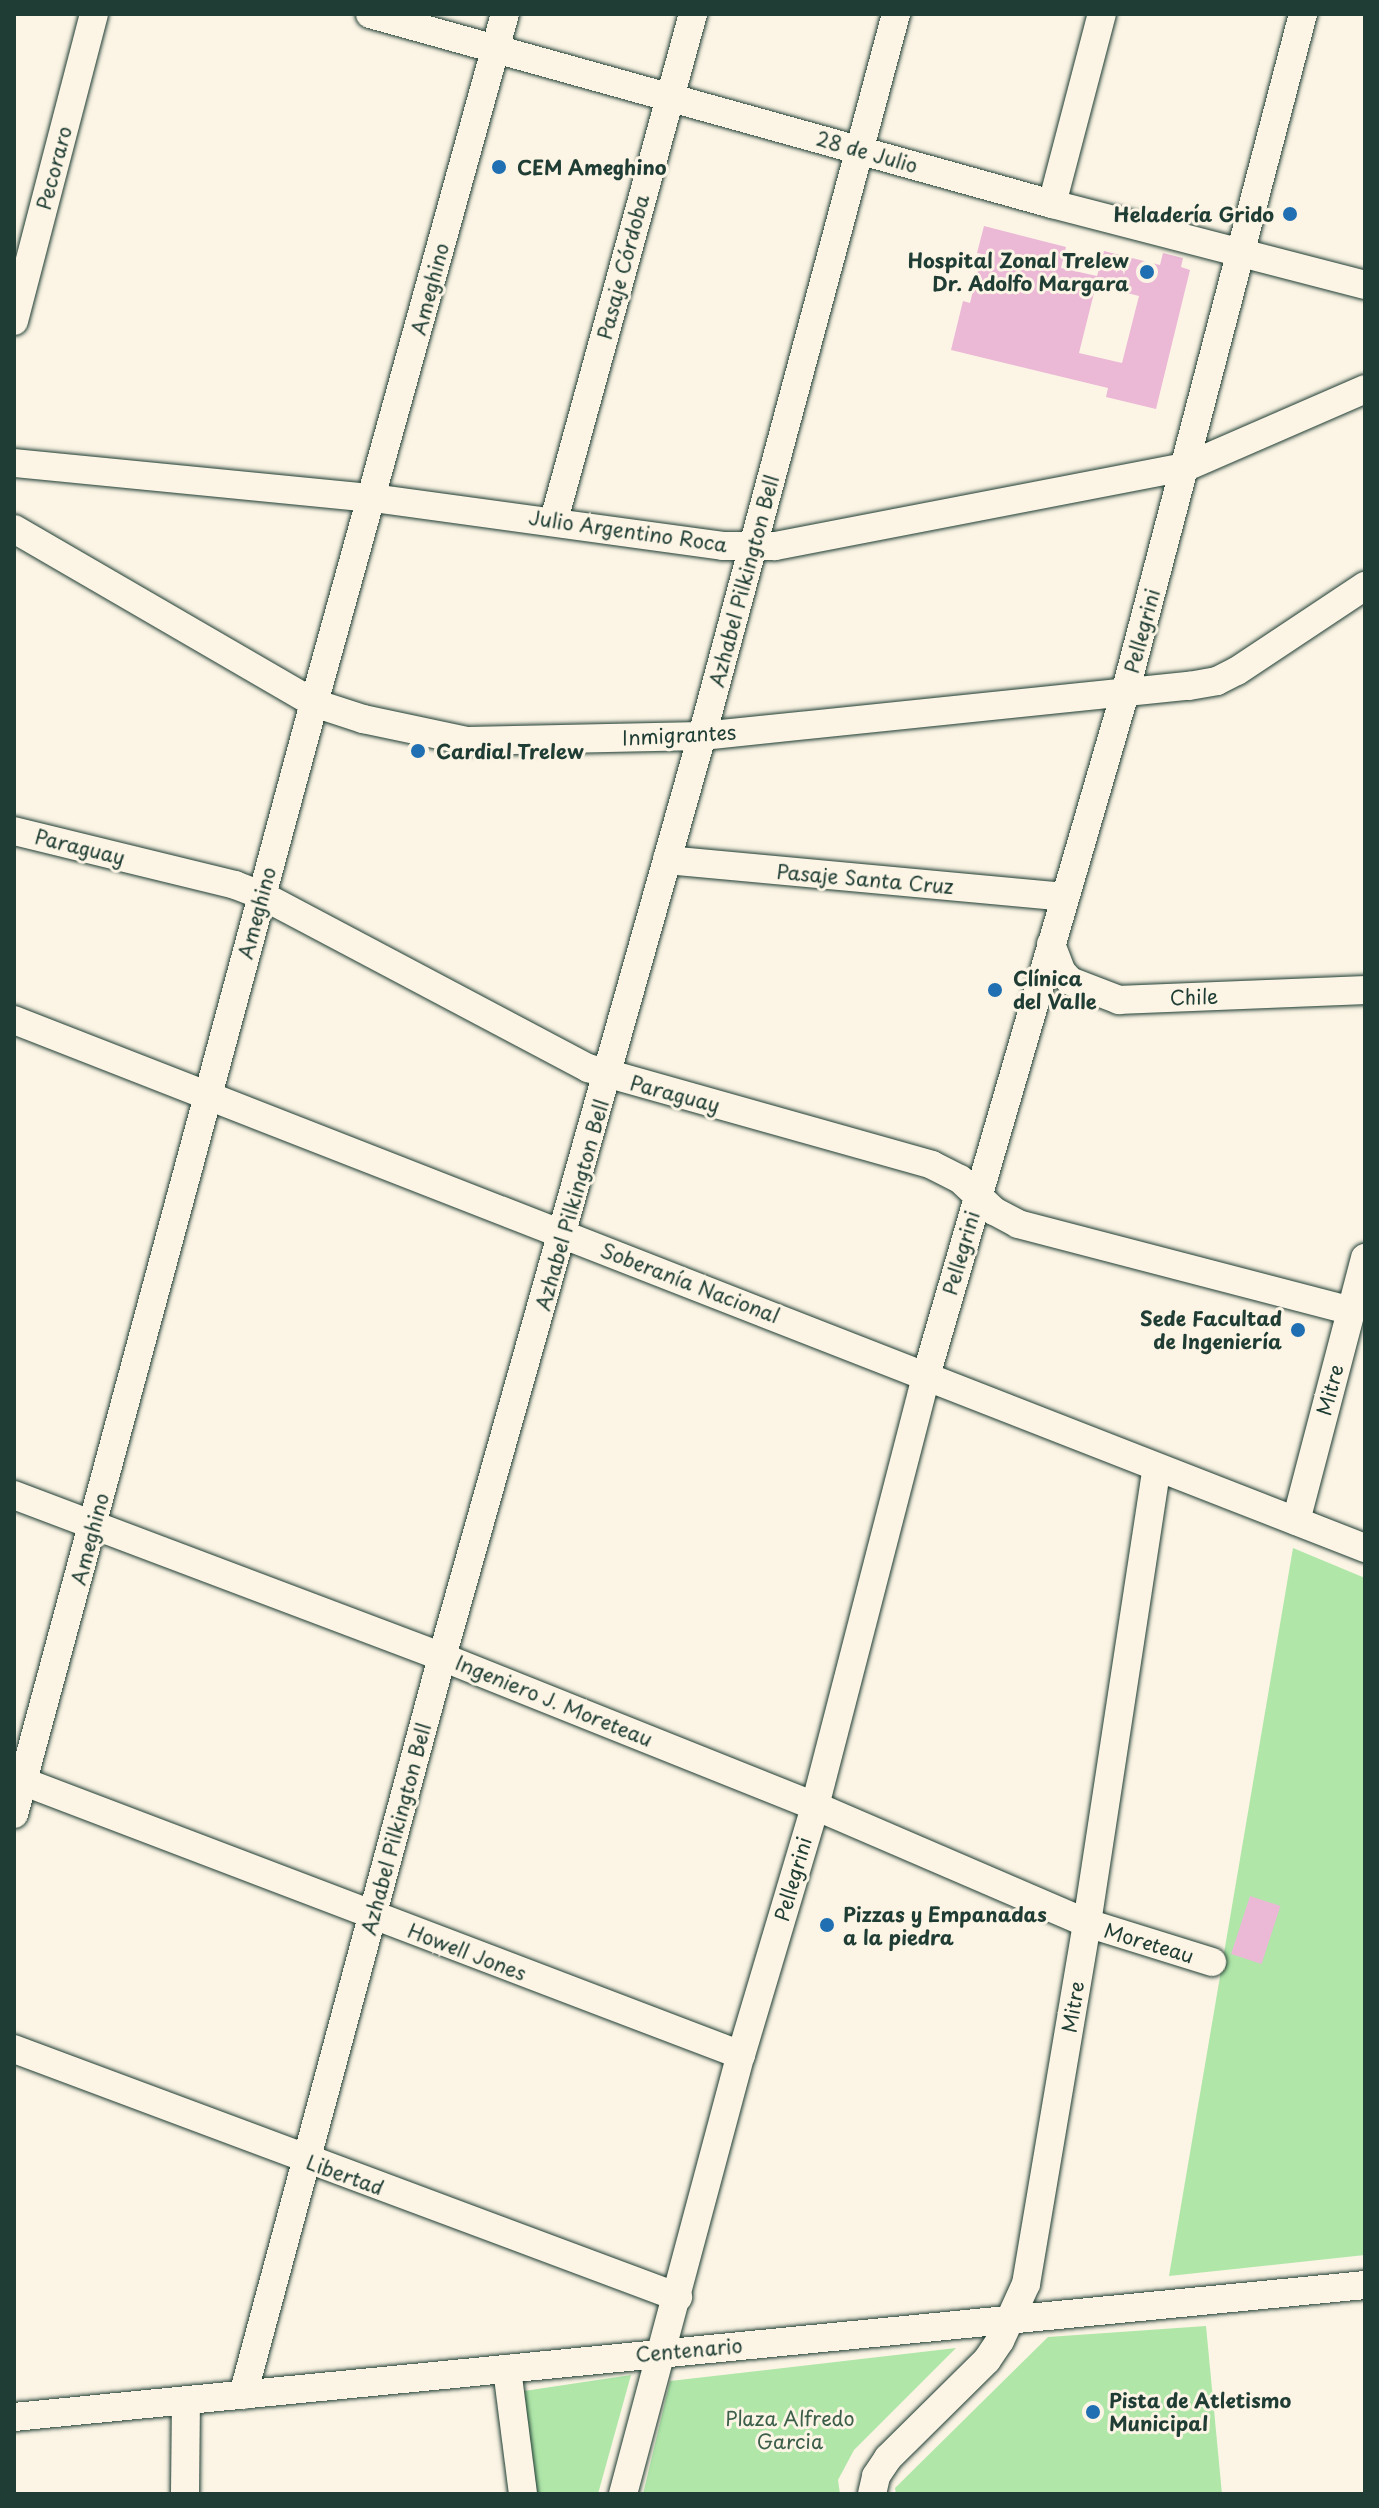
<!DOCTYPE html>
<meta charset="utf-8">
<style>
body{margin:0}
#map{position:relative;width:1379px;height:2508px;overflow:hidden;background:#fcf5e5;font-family:"Playpen Sans",sans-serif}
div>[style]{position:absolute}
.green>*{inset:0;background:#b0e7a9}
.building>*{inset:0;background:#ebb8d6;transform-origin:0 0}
.roads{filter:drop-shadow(0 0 2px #1f3d34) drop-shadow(0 0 2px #1f3d34)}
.minor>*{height:28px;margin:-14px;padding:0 14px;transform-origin:14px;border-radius:14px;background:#fcf5e5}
.dots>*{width:22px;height:22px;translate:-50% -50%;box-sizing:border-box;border:4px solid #fcf5e5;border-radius:50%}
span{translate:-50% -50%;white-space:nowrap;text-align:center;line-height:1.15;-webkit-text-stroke:6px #fcf5e5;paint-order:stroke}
.street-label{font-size:20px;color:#1f3d34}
.poi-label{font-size:20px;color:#1f3d34;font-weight:700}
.left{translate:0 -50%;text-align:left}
.right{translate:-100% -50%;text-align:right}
.park-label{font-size:20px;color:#3c5f4b}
.frame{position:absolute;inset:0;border:16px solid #1f3d34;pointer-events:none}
</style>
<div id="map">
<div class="green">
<i style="clip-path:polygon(1293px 1548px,1365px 1578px,1365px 2255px,1169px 2276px)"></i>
<i style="clip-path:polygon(1206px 2326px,1222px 2494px,896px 2494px,895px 2488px,1048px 2337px)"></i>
<i style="clip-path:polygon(956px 2348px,854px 2450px,838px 2480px,840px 2494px,643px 2494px,670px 2381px)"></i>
<i style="clip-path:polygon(631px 2375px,598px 2494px,537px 2494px,524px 2391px)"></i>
</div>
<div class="building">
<i style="clip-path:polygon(evenodd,984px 226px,1066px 247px,1061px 268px,1097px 276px,1104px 251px,1160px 265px,1163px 253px,1183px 258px,1181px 267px,1190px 270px,1156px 409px,1106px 397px,1108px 388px,951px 350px,963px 301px,970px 303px,982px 254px,977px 253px,984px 226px,1096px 285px,1139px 296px,1122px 363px,1079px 353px,1096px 285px)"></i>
<i style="left:1250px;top:1896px;width:32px;height:61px;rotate:18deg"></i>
</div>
<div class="roads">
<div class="minor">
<i style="left:370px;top:14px;width:708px;rotate:15.57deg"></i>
<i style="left:1052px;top:204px;width:323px;rotate:14.5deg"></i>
<i style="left:1052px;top:204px;width:196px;rotate:-75.3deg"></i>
<i style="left:14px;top:321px;width:317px;rotate:-75.4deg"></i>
<i style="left:14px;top:463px;width:361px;rotate:5.6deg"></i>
<i style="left:373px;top:498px;width:353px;rotate:7.8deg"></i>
<i style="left:723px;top:546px;width:52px"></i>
<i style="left:775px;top:546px;width:419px;rotate:-10.9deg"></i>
<i style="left:1186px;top:467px;width:195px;rotate:-23.5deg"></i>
<i style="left:554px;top:520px;width:525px;rotate:-74.64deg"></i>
<i style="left:14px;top:529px;width:347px;rotate:30.1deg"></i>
<i style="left:314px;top:703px;width:52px;rotate:18.1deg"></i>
<i style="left:363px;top:719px;width:106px;rotate:11.9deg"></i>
<i style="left:467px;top:741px;width:235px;rotate:-1.2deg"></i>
<i style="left:702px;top:736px;width:490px;rotate:-5.9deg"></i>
<i style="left:1189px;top:686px;width:28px;rotate:-10deg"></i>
<i style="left:1217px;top:681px;width:22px;rotate:-27deg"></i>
<i style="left:1237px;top:671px;width:154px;rotate:-33.6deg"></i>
<i style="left:14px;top:831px;width:228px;rotate:13.7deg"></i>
<i style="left:235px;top:885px;width:30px;rotate:21deg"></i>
<i style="left:263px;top:896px;width:368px;rotate:27.9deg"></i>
<i style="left:588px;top:1068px;width:357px;rotate:15.7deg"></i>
<i style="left:932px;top:1165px;width:31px;rotate:27deg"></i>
<i style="left:960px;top:1179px;width:47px;rotate:43.3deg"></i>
<i style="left:994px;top:1211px;width:27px;rotate:28deg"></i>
<i style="left:1018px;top:1224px;width:344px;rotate:14.6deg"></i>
<i style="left:667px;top:860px;width:399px;rotate:5.3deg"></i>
<i style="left:1051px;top:944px;width:30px;rotate:69deg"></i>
<i style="left:1062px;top:972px;width:12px;rotate:48deg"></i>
<i style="left:1070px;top:981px;width:53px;rotate:21.2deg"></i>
<i style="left:1119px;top:1000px;width:246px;rotate:-2.3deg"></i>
<i style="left:14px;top:1020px;width:1451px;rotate:21.35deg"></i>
<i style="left:14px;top:1495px;width:458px;rotate:20.7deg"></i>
<i style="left:442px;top:1657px;width:402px;rotate:21.8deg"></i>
<i style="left:815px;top:1806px;width:296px;rotate:23.3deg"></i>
<i style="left:1087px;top:1923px;width:131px;rotate:17.3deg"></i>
<i style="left:1296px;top:1521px;width:272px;rotate:-75.3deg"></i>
<i style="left:14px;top:1778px;width:778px;rotate:20.86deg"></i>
<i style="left:14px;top:1814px;width:1151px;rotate:-74.89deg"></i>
<i style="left:314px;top:703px;width:715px;rotate:-74.51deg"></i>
<i style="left:14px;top:2049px;width:709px;rotate:20.48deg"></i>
<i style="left:507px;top:2369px;width:126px;rotate:82.7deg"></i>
<i style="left:243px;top:2395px;width:764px;rotate:-74.91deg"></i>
<i style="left:442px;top:1657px;width:957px;rotate:-74.24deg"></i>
<i style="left:702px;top:736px;width:748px;rotate:-74.96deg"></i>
<i style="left:14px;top:2417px;width:1357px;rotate:-5.58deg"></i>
<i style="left:185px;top:2494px;width:93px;rotate:-89.4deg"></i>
<i style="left:623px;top:2494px;width:455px;rotate:-75deg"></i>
<i style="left:741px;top:2055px;width:260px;rotate:-73.4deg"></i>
<i style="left:815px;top:1806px;width:444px;rotate:-75.5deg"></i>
<i style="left:926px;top:1376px;width:711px;rotate:-73.76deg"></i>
<i style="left:1125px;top:693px;width:702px;rotate:-75.31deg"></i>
<i style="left:872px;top:2494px;width:18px;rotate:-77deg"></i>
<i style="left:876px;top:2476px;width:22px;rotate:-56deg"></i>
<i style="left:888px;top:2458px;width:139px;rotate:-44.7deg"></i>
<i style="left:987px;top:2360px;width:23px;rotate:-56deg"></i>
<i style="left:1000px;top:2341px;width:63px;rotate:-65.5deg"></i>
<i style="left:1026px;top:2284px;width:366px;rotate:-80.4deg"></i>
<i style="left:1087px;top:1923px;width:460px;rotate:-81.3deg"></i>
</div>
</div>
<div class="dots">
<i style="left:499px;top:167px;background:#1f6fb2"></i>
<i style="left:1290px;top:214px;background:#1f6fb2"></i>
<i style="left:1147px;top:272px;background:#1f6fb2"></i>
<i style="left:418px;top:751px;background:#1f6fb2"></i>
<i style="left:995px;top:990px;background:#1f6fb2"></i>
<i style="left:1298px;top:1330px;background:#1f6fb2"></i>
<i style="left:827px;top:1925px;background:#1f6fb2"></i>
<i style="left:1093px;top:2412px;background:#1f6fb2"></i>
</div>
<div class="street-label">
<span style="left:867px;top:152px;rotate:16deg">28 de Julio</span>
<span style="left:54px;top:168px;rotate:-75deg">Pecoraro</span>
<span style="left:623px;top:267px;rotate:-75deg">Pasaje Córdoba</span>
<span style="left:430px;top:289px;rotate:-75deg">Ameghino</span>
<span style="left:628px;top:531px;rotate:8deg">Julio Argentino Roca</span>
<span style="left:744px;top:581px;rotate:-75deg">Azhabel Pilkington Bell</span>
<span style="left:1142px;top:631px;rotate:-75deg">Pellegrini</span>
<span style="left:679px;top:735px;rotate:-3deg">Inmigrantes</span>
<span style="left:80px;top:847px;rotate:14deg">Paraguay</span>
<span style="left:865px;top:879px;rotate:5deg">Pasaje Santa Cruz</span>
<span style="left:257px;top:913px;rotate:-75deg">Ameghino</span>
<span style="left:1194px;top:997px;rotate:-2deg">Chile</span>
<span style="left:675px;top:1094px;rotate:15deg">Paraguay</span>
<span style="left:572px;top:1205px;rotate:-74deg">Azhabel Pilkington Bell</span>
<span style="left:961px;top:1253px;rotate:-74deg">Pellegrini</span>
<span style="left:690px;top:1283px;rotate:21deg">Soberanía Nacional</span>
<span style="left:1330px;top:1390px;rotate:-75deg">Mitre</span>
<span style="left:90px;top:1539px;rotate:-75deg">Ameghino</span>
<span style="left:554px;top:1701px;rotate:22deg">Ingeniero J. Moreteau</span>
<span style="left:396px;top:1829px;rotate:-75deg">Azhabel Pilkington Bell</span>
<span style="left:793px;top:1879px;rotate:-74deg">Pellegrini</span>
<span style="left:1149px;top:1943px;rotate:17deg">Moreteau</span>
<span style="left:467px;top:1952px;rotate:21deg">Howell Jones</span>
<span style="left:1073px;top:2007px;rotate:-81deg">Mitre</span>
<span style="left:345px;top:2175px;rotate:20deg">Libertad</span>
<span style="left:689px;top:2350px;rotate:-5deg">Centenario</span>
</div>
<div class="poi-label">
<span class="left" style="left:517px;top:167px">CEM Ameghino</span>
<span class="right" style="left:1274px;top:214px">Heladería Grido</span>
<span class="right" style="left:1129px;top:272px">Hospital Zonal Trelew<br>Dr. Adolfo Margara</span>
<span class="left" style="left:436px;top:751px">Cardial Trelew</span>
<span class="left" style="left:1013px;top:990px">Clínica<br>del Valle</span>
<span class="right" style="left:1282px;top:1330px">Sede Facultad<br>de Ingeniería</span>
<span class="left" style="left:843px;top:1926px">Pizzas y Empanadas<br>a la piedra</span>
<span class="left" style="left:1109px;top:2412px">Pista de Atletismo<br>Municipal</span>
</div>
<div class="park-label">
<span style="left:790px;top:2430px">Plaza Alfredo<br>Garcia</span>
</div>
<div class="frame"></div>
</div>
